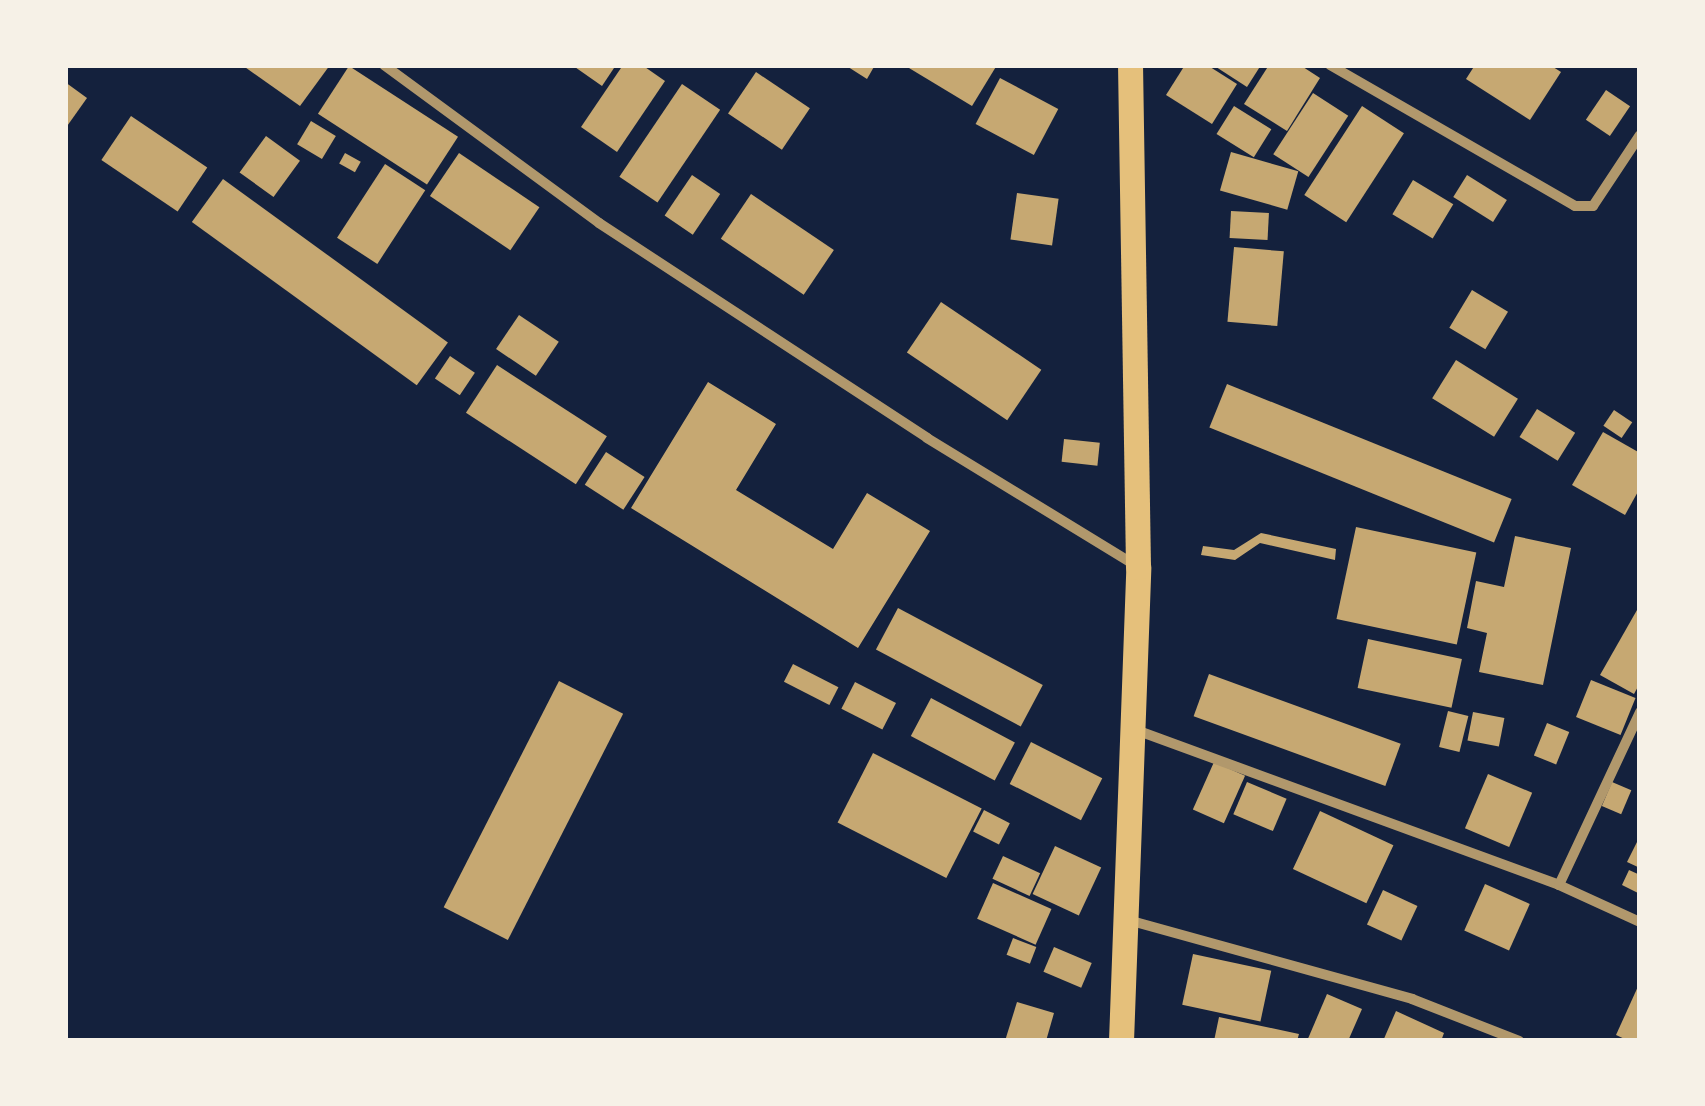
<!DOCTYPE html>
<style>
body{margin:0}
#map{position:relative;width:1705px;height:1106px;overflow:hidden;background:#14213d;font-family:"Public Sans",sans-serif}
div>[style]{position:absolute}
.building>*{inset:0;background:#c6a872;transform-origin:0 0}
.minor>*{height:10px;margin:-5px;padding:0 5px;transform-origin:5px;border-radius:5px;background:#b1986c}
.primary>*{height:25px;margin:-12.5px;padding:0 12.5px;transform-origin:12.5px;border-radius:12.5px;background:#e5c07b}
span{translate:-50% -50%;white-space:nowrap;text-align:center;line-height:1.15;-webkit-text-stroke:9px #f6f1e7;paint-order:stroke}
.frame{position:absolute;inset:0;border:68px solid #f6f1e7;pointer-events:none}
</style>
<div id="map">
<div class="building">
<i style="clip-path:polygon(242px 65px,330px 65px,300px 106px)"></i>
<i style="clip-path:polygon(572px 65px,616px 65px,602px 86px)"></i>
<i style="clip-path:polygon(623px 65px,642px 65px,665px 81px,617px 152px,581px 127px)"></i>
<i style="clip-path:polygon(845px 65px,875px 65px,867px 79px)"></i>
<i style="clip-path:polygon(904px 65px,997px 65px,972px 106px)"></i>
<i style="clip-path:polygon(1185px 65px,1207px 65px,1237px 84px,1212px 124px,1166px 95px)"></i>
<i style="clip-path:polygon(1213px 65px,1261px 65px,1247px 87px)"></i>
<i style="clip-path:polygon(1269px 65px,1300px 65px,1320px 78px,1287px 131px,1244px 104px)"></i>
<i style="clip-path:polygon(1475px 65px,1550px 65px,1561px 72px,1530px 120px,1466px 79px)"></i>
<i style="left:349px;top:66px;width:130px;height:57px;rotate:33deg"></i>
<i style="left:756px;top:72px;width:65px;height:50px;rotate:34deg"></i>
<i style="left:1000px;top:78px;width:66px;height:52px;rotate:28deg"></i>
<i style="clip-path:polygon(65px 82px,87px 98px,65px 129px)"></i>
<i style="left:682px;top:84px;width:46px;height:112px;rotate:34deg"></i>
<i style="left:1606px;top:90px;width:29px;height:36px;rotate:34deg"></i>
<i style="left:1313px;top:93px;width:42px;height:73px;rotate:33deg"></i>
<i style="left:1234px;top:106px;width:44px;height:33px;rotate:32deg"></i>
<i style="left:1362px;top:106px;width:50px;height:106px;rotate:33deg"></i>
<i style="left:131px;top:116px;width:92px;height:53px;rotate:34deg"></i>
<i style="left:311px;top:121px;width:29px;height:27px;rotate:31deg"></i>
<i style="left:266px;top:136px;width:42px;height:45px;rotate:36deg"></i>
<i style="left:1231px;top:152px;width:70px;height:40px;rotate:16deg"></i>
<i style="left:345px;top:153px;width:18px;height:12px;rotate:29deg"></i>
<i style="left:459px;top:153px;width:97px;height:52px;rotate:34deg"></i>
<i style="left:385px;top:164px;width:48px;height:88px;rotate:33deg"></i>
<i style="left:692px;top:175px;width:34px;height:49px;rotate:34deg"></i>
<i style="left:1467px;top:175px;width:47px;height:26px;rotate:32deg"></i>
<i style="left:223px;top:179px;width:278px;height:53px;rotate:36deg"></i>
<i style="left:1413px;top:180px;width:47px;height:40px;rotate:31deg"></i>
<i style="left:1017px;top:193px;width:42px;height:47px;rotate:8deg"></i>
<i style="left:751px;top:194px;width:100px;height:54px;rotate:34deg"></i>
<i style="left:1231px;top:211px;width:38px;height:27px;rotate:3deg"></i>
<i style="left:1234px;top:247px;width:50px;height:75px;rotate:5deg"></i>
<i style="left:1472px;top:290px;width:42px;height:44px;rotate:31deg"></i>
<i style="left:941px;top:302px;width:121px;height:61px;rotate:34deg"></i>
<i style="left:519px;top:315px;width:48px;height:41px;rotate:34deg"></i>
<i style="left:450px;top:356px;width:30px;height:27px;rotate:34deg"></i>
<i style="left:1456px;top:360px;width:73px;height:45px;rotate:32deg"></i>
<i style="left:497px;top:365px;width:131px;height:57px;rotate:33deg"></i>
<i style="clip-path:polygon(708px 382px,776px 424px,736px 490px,833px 549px,867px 493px,930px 531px,858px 648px,631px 508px)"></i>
<i style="left:1227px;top:384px;width:307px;height:47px;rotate:22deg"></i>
<i style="left:1537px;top:409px;width:45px;height:33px;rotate:32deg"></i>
<i style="left:1614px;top:410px;width:22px;height:19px;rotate:34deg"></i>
<i style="clip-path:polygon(1603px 432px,1640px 453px,1640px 488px,1625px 515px,1572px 485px)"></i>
<i style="left:1064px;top:439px;width:36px;height:23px;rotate:6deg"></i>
<i style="left:606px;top:452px;width:46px;height:39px;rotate:33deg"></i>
<i style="left:1356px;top:527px;width:123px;height:94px;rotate:12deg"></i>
<i style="clip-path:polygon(1261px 533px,1336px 549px,1335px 560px,1260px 543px,1235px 560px,1201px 555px,1203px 546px,1234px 550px)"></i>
<i style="clip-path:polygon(1515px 536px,1571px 548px,1543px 685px,1479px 672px,1487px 633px,1467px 628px,1476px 581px,1504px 587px)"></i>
<i style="left:898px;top:608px;width:164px;height:47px;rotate:28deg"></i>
<i style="clip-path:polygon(1637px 610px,1640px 683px,1634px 694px,1600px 675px)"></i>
<i style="left:1368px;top:639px;width:96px;height:50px;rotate:12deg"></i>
<i style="left:793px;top:664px;width:51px;height:20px;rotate:27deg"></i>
<i style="left:1209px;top:674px;width:204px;height:45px;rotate:20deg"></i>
<i style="left:1591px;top:680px;width:48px;height:40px;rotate:22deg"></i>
<i style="left:559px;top:681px;width:72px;height:254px;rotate:27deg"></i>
<i style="left:855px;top:682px;width:46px;height:30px;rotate:27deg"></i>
<i style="left:931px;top:698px;width:95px;height:43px;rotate:28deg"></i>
<i style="left:1448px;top:711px;width:21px;height:37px;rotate:14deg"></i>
<i style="left:1473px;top:712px;width:32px;height:29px;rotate:11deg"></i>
<i style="left:1547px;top:723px;width:24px;height:35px;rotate:22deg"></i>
<i style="left:1031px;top:742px;width:80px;height:47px;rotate:27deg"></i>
<i style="left:873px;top:753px;width:122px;height:78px;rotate:27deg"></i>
<i style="left:1214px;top:762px;width:34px;height:52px;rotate:24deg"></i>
<i style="left:1488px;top:774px;width:48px;height:59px;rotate:23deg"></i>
<i style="left:1247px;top:782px;width:43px;height:35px;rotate:23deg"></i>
<i style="left:1612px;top:782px;width:21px;height:26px;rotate:23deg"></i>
<i style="left:984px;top:810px;width:29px;height:24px;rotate:27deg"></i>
<i style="left:1320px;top:811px;width:81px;height:64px;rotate:25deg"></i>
<i style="clip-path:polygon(1640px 836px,1640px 868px,1627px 862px)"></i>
<i style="left:1055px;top:846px;width:51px;height:53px;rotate:25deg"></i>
<i style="left:1003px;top:856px;width:41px;height:25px;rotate:25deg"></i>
<i style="clip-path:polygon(1629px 870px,1640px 875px,1640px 894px,1622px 885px)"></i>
<i style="left:993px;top:883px;width:64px;height:39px;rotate:24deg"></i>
<i style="left:1485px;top:884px;width:49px;height:51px;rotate:24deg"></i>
<i style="left:1383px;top:890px;width:38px;height:38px;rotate:25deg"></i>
<i style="left:1013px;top:938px;width:25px;height:18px;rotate:21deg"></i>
<i style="left:1054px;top:947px;width:41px;height:27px;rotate:23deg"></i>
<i style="left:1193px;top:954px;width:80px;height:52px;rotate:12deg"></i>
<i style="clip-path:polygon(1640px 982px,1640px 1041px,1629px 1041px,1616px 1035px)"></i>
<i style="clip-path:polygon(1327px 994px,1362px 1009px,1348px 1041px,1307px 1041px)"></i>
<i style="clip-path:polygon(1017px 1002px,1054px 1013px,1046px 1041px,1005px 1041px)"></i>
<i style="clip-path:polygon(1396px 1011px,1444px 1033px,1441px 1041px,1383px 1041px)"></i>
<i style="clip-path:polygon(1219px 1017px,1299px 1034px,1297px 1041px,1214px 1041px)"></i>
</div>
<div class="minor">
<i style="left:384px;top:65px;width:267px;rotate:36.3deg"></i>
<i style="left:599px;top:223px;width:392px;rotate:33.2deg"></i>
<i style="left:927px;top:438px;width:246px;rotate:31.4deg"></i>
<i style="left:1330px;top:65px;width:283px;rotate:29.9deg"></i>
<i style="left:1575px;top:206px;width:18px"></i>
<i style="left:1593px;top:206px;width:85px;rotate:-56.5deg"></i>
<i style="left:1136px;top:730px;width:451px;rotate:20.1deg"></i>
<i style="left:1559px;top:885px;width:89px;rotate:24.6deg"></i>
<i style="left:1559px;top:885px;width:191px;rotate:-64.9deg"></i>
<i style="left:1128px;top:920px;width:295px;rotate:15.5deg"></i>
<i style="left:1412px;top:999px;width:115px;rotate:21.4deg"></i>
</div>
<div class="primary">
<i style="left:1121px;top:1041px;width:474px;rotate:-87.9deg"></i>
<i style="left:1138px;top:567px;width:502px;rotate:-90.91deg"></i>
</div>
<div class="frame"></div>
</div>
